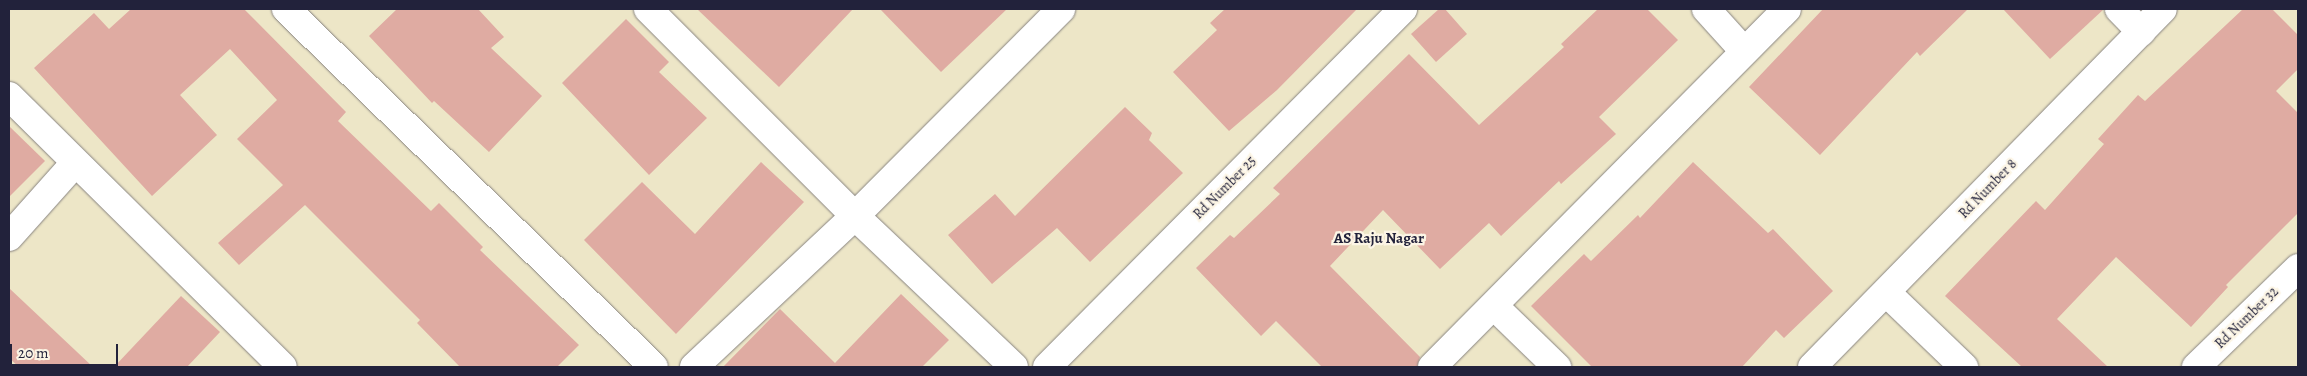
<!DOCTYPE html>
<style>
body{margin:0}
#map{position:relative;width:2307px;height:376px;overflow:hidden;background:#ede6c7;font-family:Alegreya,serif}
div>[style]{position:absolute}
.building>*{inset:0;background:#dfaba2}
.roads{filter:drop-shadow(0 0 1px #888481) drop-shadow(0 0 1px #888481)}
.minor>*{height:28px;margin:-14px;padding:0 14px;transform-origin:14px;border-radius:14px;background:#fff}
span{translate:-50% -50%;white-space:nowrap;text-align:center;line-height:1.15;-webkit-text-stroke:4.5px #fcf5e5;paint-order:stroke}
.street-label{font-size:14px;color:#22223b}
.neighbourhood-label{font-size:15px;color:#22223b;font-weight:700}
.frame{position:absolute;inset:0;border:10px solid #22223b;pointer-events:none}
.scale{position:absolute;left:10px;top:344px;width:108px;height:22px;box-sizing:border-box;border:2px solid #22223b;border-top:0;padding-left:6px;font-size:15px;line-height:18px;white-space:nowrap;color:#22223b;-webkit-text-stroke:4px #fcf5e5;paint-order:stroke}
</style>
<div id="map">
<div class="building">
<i style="clip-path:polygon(131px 9px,244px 9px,346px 112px,338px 121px,431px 211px,439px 203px,483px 247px,480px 250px,579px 345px,557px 367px,460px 367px,417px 323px,420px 320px,305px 205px,239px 265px,218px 243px,283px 185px,237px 139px,277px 100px,230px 49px,180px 95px,217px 135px,152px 196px,34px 68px,94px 13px,109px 29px)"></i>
<i style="clip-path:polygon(397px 9px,478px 9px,504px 37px,491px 48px,542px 96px,489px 152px,434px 101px,432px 103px,369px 36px)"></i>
<i style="clip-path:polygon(697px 9px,853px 9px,779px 87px)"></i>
<i style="clip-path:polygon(880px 9px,1007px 9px,941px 72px)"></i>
<i style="clip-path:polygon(1225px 9px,1357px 9px,1277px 90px,1229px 131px,1173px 72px,1217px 30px,1210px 23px)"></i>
<i style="clip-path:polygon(1439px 9px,1445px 9px,1467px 34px,1436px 62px,1411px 34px)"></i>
<i style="clip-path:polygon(1598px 9px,1647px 9px,1678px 40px,1599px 117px,1616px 134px,1561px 184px,1559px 181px,1501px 236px,1489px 223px,1440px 269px,1383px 210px,1330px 266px,1420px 357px,1417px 367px,1322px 367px,1276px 321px,1261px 336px,1196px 268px,1230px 235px,1234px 238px,1280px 194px,1273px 188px,1409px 54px,1479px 125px,1564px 47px,1561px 44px)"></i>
<i style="clip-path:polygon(1823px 9px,1968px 9px,1920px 56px,1917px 52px,1820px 155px,1749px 87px)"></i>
<i style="clip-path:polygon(2003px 9px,2104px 9px,2050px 59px)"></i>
<i style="clip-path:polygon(2243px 9px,2272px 9px,2298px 35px,2298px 69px,2276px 91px,2298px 113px,2298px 213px,2226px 285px,2228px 287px,2191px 327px,2116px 257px,2057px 319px,2108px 367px,2022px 367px,1945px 296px,2036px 201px,2045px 210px,2104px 144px,2098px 139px,2138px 95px,2145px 101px)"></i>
<i style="clip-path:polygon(626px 19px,669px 62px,659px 72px,707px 118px,649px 175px,562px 83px)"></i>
<i style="clip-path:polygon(1125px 107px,1152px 133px,1149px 140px,1183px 173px,1090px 262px,1057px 228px,992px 284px,948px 235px,995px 194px,1015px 216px)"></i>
<i style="clip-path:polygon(9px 126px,45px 161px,9px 197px)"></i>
<i style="clip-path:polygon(761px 162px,804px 202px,676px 334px,584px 240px,642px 182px,695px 234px)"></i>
<i style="clip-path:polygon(1693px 162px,1768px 233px,1773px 229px,1833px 291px,1784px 338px,1776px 330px,1742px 367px,1592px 367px,1531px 306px,1584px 254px,1591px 261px,1638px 215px,1640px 218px)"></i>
<i style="clip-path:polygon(9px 288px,93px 367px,19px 367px,9px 358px)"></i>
<i style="clip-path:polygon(901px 294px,949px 340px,922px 367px,723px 367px,780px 309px,835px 363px)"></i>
<i style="clip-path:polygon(181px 296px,220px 332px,187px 367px,114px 367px)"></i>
</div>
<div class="roads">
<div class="minor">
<i style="left:286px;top:9px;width:513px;rotate:44.21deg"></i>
<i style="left:648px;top:9px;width:293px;rotate:45deg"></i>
<i style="left:855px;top:216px;width:219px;rotate:43.5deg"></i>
<i style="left:1706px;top:9px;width:57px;rotate:47.9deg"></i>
<i style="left:2119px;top:9px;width:32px;rotate:46deg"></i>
<i style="left:9px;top:96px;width:385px;rotate:44.7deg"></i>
<i style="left:9px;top:237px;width:99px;rotate:-48.3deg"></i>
<i style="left:1887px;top:293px;width:107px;rotate:43.9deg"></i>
<i style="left:1494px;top:306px;width:88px;rotate:44.1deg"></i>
<i style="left:694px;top:367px;width:221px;rotate:-43.2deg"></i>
<i style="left:855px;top:216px;width:292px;rotate:-45.1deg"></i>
<i style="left:1047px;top:367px;width:505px;rotate:-45.16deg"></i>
<i style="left:1432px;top:367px;width:504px;rotate:-45.24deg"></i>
<i style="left:1812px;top:367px;width:501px;rotate:-45.57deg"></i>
<i style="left:2196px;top:367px;width:142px;rotate:-44.1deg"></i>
</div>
</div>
<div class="street-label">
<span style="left:1225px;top:188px;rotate:-45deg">Rd Number 25</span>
<span style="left:1988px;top:189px;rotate:-46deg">Rd Number 8</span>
<span style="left:2247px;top:318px;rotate:-44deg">Rd Number 32</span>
</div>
<div class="neighbourhood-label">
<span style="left:1379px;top:239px">AS Raju Nagar</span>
</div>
<div class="frame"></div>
<div class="scale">20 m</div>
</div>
